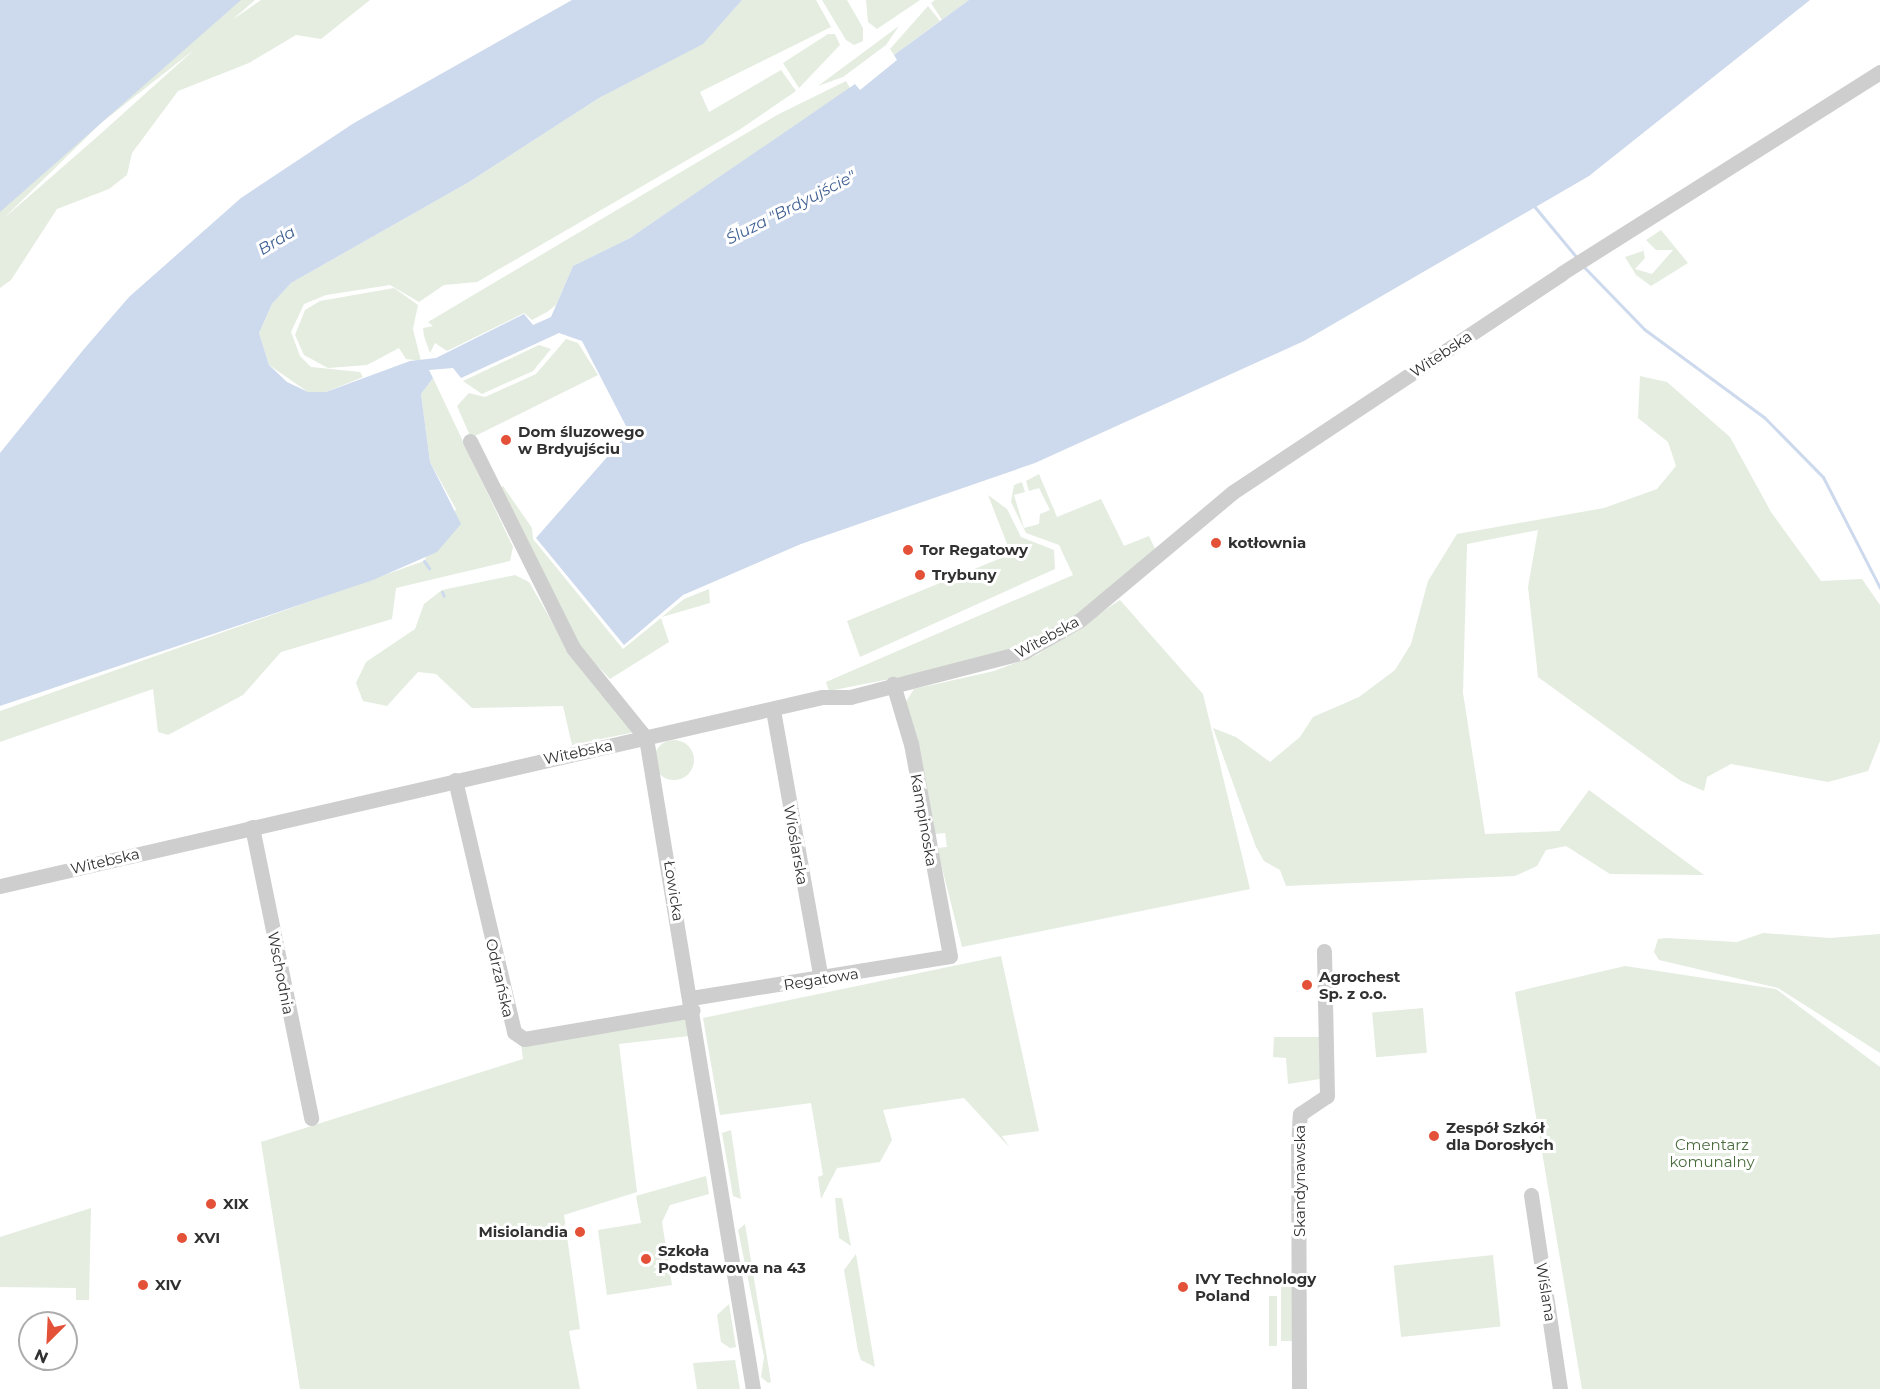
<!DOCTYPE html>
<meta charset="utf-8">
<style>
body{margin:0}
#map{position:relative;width:1880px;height:1389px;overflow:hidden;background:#fff;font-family:Montserrat,sans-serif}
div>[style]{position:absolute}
.green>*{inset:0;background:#e4ede0;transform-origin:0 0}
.round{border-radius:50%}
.water>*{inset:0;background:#cdd9ec}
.stream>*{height:3px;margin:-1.5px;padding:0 1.5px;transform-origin:1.5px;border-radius:1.5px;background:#cdd9ec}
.minor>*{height:15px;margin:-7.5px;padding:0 7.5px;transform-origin:7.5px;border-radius:7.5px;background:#cecece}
.dots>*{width:16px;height:16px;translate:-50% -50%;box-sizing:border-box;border:3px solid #fff;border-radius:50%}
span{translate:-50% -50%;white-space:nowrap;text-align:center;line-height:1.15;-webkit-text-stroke:6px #fff;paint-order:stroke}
.street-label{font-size:15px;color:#313131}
.poi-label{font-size:15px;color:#313131;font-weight:700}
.left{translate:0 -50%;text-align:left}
.right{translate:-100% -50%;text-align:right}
.park-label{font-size:15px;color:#4a6d3e}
.water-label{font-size:16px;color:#3f6093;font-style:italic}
.north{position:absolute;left:18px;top:1311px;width:60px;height:60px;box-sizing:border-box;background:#fff;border:2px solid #adadad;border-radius:50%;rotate:204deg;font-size:16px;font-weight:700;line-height:24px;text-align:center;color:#313131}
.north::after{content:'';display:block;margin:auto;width:21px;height:27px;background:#e35138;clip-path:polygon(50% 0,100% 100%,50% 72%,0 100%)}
</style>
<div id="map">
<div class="green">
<i style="clip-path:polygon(evenodd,0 0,255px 0,232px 20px,261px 0,370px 0,321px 39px,296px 35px,249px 63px,178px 91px,132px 153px,127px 175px,109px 189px,57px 209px,11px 280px,0 288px,0 0,195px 49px,97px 137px,3px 219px,101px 123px,195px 49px)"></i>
<i style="clip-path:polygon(742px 0,816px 0,831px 27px,700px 92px,709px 112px,781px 70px,796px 91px,739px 130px,477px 282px,444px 285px,419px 302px,390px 285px,326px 295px,304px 304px,291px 332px,300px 356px,311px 367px,360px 372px,363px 377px,326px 392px,308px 392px,269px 365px,259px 333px,272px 304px,291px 283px,469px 182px,599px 98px,702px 44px)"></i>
<i style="clip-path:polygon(822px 0,847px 0,863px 28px,863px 41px,854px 45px,846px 40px)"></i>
<i style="clip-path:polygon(866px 0,920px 0,877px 29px,868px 22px)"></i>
<i style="clip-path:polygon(935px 0,969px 0,942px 20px,931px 3px)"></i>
<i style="clip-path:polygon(928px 6px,940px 21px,894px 55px,890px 49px)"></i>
<i style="clip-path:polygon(899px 26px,886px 45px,843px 77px,818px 86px)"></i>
<i style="clip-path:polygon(828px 34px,835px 34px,840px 45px,799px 88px,783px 63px)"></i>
<i style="clip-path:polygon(846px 81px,850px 88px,630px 238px,573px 266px,556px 305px,547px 312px,532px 320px,524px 313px,447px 351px,435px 343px,430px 353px,424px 336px,423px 328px,433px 326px,428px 322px,777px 115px)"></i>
<i style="clip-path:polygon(1661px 230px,1688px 263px,1651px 286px,1636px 275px,1625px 257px,1643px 251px,1642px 244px,1645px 258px,1635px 269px,1652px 274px,1673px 250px,1656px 250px,1646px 240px)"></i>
<i style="clip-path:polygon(394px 288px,418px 305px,413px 329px,421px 361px,406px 359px,399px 348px,367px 365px,328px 368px,304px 355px,295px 335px,305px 310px,320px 301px)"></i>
<i style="clip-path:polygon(566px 339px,578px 343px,598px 375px,471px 438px,457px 406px,469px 393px,485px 397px,536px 374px)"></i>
<i style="clip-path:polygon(539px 345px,551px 349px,533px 371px,482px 394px,463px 381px)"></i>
<i style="clip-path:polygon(1640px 376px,1667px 382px,1730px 437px,1771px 512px,1821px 581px,1862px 579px,1880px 605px,1880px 741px,1868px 771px,1828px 782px,1731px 764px,1707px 777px,1704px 791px,1681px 781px,1538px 677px,1528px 587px,1538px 530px,1467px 544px,1463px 693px,1485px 834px,1559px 831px,1589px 790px,1704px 875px,1610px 874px,1566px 846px,1546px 850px,1537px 866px,1515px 876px,1286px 886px,1280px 870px,1264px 861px,1256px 847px,1213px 728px,1236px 737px,1270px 762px,1300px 737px,1313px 717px,1359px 697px,1395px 670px,1411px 644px,1428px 581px,1457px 534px,1604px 508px,1657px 489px,1676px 466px,1668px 442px,1638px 418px)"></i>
<i style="clip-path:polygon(433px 378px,513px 547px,510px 561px,396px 588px,392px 619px,281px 652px,243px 695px,168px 735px,158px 732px,153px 689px,0 742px,0 711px,424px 561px,456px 509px,430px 462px,421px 394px)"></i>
<i style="clip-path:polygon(1039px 474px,1057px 517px,1101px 499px,1124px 546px,1149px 536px,1156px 551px,1094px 603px,1030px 644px,971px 663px,829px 691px,826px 682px,1073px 575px,1059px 545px,1026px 533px,1011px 502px,1014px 485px,1022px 482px,1025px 492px,1014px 495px,1024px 528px,1039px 524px,1040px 514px,1050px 510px,1039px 488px,1029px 491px,1026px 481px)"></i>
<i style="clip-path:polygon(503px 486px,532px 528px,533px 539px,623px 649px,661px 618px,669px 642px,610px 679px,574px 642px,498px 489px)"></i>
<i style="clip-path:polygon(988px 495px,1007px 509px,1021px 537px,1054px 550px,1055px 569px,860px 657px,847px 621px,1011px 554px)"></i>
<i style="clip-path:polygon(515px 575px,529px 582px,570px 653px,635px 732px,572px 745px,563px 706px,472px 708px,436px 674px,418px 672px,387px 706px,363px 701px,356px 683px,366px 662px,415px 629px,424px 604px,442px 590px)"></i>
<i style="clip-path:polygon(709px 589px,710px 603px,662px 617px,684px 599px)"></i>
<i style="clip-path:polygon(1120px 600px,1203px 694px,1250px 889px,962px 947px,937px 848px,947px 847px,945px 833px,934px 834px,905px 703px,914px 689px,994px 671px,1037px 655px)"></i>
<i class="round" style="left:654px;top:740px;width:40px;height:40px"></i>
<i style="clip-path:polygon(1763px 933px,1830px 938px,1880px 934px,1880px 1053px,1778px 988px,1659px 960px,1654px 952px,1658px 939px,1666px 938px,1737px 942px)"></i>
<i style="clip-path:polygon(1001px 956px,1039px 1131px,1002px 1136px,1010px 1148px,964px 1098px,883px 1110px,892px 1140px,880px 1162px,837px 1168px,821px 1199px,818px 1177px,823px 1175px,811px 1103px,720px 1115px,703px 1018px)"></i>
<i style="clip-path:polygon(1625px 966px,1776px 989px,1880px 1067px,1880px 1389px,1582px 1389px,1515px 992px)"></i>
<i style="left:1423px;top:1008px;width:45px;height:51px;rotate:85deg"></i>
<i style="clip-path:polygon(685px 1017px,689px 1036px,619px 1044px,637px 1192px,564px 1215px,580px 1329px,569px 1331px,580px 1389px,300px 1389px,261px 1142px,523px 1059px,521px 1043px)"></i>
<i style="clip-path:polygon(1274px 1037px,1321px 1037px,1320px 1079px,1288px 1084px,1286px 1058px,1273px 1057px)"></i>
<i style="clip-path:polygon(731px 1130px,741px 1199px,733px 1196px,722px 1133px)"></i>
<i style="clip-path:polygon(706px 1176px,709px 1194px,670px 1205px,662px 1222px,672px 1285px,607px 1295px,598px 1230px,641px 1223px,636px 1196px)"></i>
<i style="clip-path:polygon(835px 1198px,842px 1198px,851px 1246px,839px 1238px)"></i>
<i style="clip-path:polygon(91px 1208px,89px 1300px,76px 1300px,76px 1288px,0 1287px,0 1237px)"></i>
<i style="clip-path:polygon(745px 1224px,771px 1382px,768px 1383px,761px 1377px,764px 1357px,738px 1230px)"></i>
<i style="clip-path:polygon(856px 1254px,875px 1367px,861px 1360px,858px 1351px,844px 1270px)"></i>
<i style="left:1493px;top:1255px;width:72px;height:100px;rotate:84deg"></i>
<i style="left:1281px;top:1283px;width:13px;height:58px"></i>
<i style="left:1269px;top:1296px;width:8px;height:50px"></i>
<i style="clip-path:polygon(729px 1304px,736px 1347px,730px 1348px,721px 1342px,717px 1315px)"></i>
<i style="clip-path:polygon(735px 1360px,740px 1389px,697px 1389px,693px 1363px)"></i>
</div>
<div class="water">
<i style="clip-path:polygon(0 0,241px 0,0 212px)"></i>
<i style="clip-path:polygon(572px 0,742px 0,703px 44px,599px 98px,469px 182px,291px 283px,272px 304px,259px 333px,269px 365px,287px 382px,308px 392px,326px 392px,410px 361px,436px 358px,524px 314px,533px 325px,551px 317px,573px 266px,630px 238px,855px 84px,860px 90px,897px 60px,894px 55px,969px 0,1810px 0,1589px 176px,1304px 341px,1035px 463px,801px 544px,683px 595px,624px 645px,536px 538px,629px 432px,582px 341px,559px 333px,461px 378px,453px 368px,429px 370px,433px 378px,421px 394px,430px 462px,461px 524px,437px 552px,373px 580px,0 706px,0 453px,84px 349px,129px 297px,241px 198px,354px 123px)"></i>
</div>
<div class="stream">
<i style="left:1534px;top:206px;width:69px;rotate:50.3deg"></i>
<i style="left:1584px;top:267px;width:86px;rotate:45.9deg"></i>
<i style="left:1644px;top:329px;width:149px;rotate:36.3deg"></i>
<i style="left:1764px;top:417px;width:84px;rotate:45.5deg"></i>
<i style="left:1823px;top:477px;width:125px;rotate:62.8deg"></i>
<i style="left:424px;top:561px;width:9px;rotate:54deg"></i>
<i style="left:442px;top:592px;width:4px;rotate:63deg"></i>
</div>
<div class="minor">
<i style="left:470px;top:441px;width:231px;rotate:63.5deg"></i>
<i style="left:573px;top:648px;width:116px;rotate:51deg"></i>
<i style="left:646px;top:738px;width:660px;rotate:80.67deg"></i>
<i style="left:773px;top:710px;width:274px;rotate:79.9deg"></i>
<i style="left:455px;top:780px;width:259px;rotate:76.8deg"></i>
<i style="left:514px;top:1032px;width:12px;rotate:35deg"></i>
<i style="left:524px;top:1039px;width:171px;rotate:-9.7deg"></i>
<i style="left:252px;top:827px;width:297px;rotate:78.5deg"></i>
<i style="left:0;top:886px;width:843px;rotate:-12.95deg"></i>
<i style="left:822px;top:697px;width:28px"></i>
<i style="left:850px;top:697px;width:180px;rotate:-14.5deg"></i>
<i style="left:1024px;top:652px;width:64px;rotate:-29.7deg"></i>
<i style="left:1080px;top:620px;width:199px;rotate:-39.9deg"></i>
<i style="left:1233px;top:492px;width:395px;rotate:-33.6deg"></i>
<i style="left:1562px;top:273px;width:376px;rotate:-32.3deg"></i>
<i style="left:691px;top:998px;width:262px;rotate:-9.2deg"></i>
<i style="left:950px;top:956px;width:216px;rotate:-100.4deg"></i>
<i style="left:911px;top:744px;width:63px;rotate:-106.7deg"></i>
<i style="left:1531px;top:1195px;width:196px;rotate:81.5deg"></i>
<i style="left:1299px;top:1389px;width:241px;rotate:-90.2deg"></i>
<i style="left:1298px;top:1148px;width:34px;rotate:-87deg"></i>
<i style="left:1300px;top:1114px;width:32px;rotate:-34deg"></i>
<i style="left:1327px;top:1096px;width:145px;rotate:-91.2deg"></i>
</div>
<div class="dots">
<i style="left:506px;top:440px;background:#e35138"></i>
<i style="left:1216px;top:543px;background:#e35138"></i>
<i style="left:908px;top:550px;background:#e35138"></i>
<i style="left:920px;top:575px;background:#e35138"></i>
<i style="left:1307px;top:985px;background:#e35138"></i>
<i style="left:1434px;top:1136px;background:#e35138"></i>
<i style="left:211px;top:1204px;background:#e35138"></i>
<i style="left:580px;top:1232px;background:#e35138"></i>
<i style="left:182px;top:1238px;background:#e35138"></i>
<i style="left:646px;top:1259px;background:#e35138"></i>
<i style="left:143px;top:1285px;background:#e35138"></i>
<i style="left:1183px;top:1287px;background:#e35138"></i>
</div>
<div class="street-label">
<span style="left:1441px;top:354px;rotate:-34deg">Witebska</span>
<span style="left:1047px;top:637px;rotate:-29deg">Witebska</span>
<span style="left:578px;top:752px;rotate:-12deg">Witebska</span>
<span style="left:924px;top:820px;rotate:80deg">Kampinoska</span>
<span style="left:796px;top:845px;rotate:80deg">Wioślarska</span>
<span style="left:105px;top:861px;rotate:-13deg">Witebska</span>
<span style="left:674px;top:891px;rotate:81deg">Łowicka</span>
<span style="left:281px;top:973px;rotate:79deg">Wschodnia</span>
<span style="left:500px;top:978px;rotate:77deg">Odrzańska</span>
<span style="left:821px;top:979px;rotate:-9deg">Regatowa</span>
<span style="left:1300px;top:1181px;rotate:-90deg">Skandynawska</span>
<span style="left:1546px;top:1292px;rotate:81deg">Wiślana</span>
</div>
<div class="poi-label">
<span class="left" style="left:518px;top:440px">Dom śluzowego<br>w Brdyujściu</span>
<span class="left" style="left:1228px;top:543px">kotłownia</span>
<span class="left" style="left:920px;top:550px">Tor Regatowy</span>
<span class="left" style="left:932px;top:575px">Trybuny</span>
<span class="left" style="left:1319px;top:985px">Agrochest<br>Sp. z o.o.</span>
<span class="left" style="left:1446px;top:1136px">Zespół Szkół<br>dla Dorosłych</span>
<span class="left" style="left:223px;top:1204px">XIX</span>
<span class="right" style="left:568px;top:1232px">Misiolandia</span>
<span class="left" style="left:194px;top:1238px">XVI</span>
<span class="left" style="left:658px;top:1259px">Szkoła<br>Podstawowa na 43</span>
<span class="left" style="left:1195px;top:1287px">IVY Technology<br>Poland</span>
<span class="left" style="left:155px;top:1285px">XIV</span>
</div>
<div class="park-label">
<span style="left:1712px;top:1153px">Cmentarz<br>komunalny</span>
</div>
<div class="water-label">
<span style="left:791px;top:208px;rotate:-27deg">Śluza "Brdyujście"</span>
<span style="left:277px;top:241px;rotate:-31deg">Brda</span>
</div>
<div class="north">N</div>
</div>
